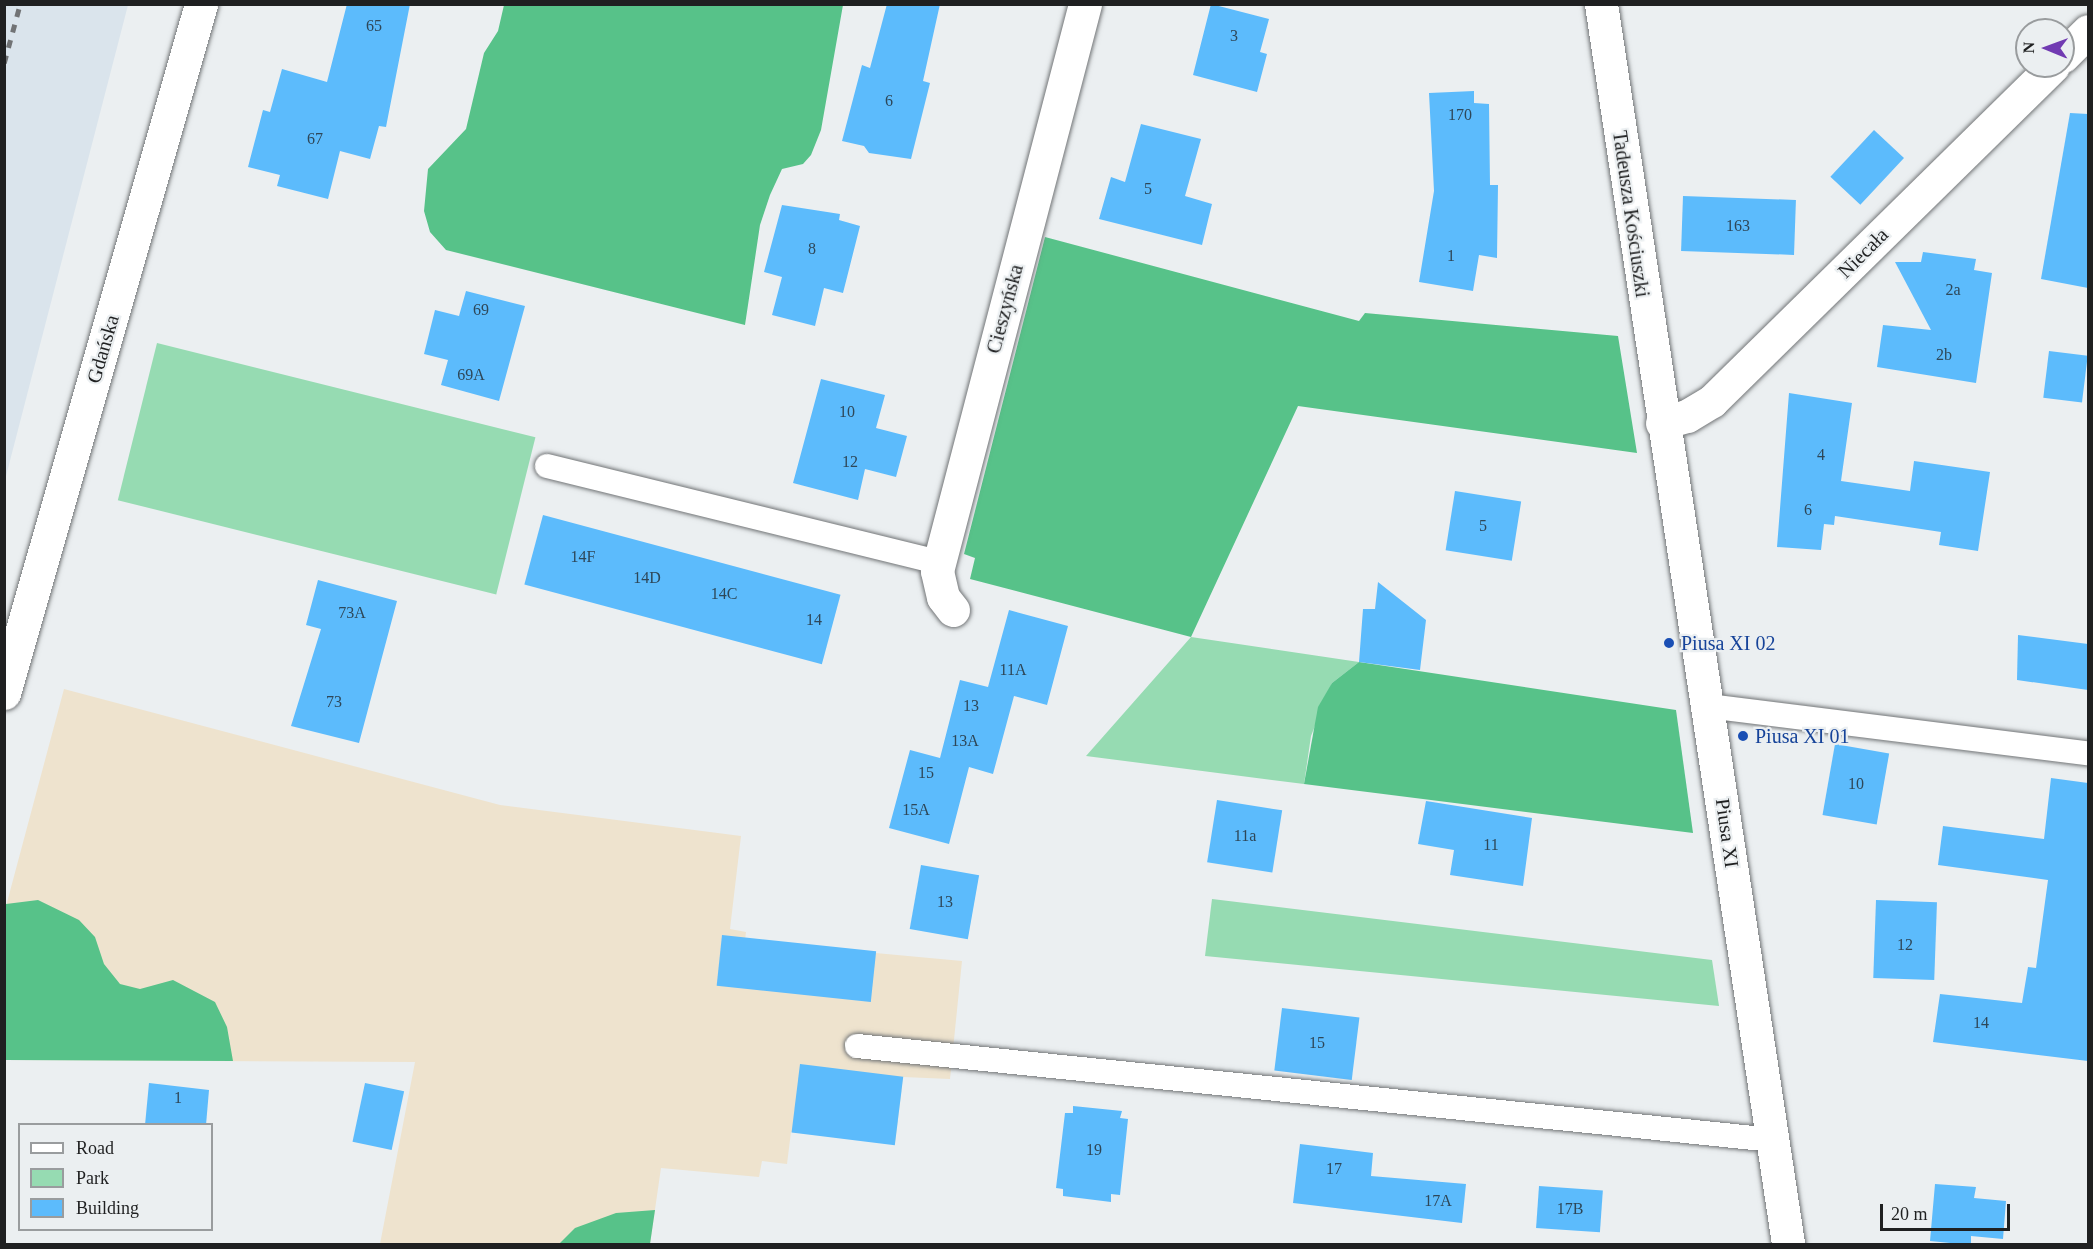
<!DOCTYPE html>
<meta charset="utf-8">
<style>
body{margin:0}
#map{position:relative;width:2093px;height:1249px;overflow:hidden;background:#ebeff1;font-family:"Times New Roman",serif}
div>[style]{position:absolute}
.built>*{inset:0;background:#dae4ec}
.industrial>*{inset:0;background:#eee3ce}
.green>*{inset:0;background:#96dbb2;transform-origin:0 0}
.forest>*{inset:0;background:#57c289}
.building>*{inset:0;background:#5cbbfc;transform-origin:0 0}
.roads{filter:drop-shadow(0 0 2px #727577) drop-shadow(0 0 2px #727577)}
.service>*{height:24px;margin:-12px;padding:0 12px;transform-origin:12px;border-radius:12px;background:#fff}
.minor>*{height:33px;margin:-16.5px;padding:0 16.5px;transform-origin:16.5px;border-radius:16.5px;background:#fff}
.tertiary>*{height:33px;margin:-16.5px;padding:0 16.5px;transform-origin:16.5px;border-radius:16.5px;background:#fff}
.rail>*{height:4.5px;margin-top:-2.25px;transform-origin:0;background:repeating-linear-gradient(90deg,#717375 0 8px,transparent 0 16px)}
.dots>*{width:16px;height:16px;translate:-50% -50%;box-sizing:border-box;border:3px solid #ebeff1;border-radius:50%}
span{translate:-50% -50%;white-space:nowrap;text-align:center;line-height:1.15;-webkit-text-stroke:4.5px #ebeff1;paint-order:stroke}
.number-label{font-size:16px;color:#2e4758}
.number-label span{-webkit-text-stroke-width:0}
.street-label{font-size:20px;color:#1f2021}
.transit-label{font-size:20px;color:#164399}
.left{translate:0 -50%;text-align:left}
.frame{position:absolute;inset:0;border:6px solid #1f2021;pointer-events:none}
.legend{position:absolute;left:18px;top:1123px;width:195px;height:108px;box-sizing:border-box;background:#ebeff1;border:2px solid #999c9e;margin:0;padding:8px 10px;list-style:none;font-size:18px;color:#1f2021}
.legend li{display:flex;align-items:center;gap:12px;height:30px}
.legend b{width:30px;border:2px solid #999c9e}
.north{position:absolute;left:2015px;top:18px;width:60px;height:60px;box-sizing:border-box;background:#ebeff1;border:2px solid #999c9e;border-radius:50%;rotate:271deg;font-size:16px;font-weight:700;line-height:24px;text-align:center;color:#1f2021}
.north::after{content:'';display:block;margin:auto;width:21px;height:27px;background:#713bb2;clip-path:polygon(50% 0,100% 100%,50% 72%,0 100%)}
.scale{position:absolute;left:1880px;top:1204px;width:130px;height:27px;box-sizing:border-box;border:3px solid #1f2021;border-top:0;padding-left:8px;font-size:18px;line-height:21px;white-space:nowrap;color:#1f2021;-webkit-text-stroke:4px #ebeff1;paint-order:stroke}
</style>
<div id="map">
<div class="built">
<i style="clip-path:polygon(5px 4px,128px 5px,5px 480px,4px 5px)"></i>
</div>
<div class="industrial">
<i style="clip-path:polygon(64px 689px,500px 805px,741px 836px,730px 929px,746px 932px,745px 941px,962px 961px,950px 1079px,903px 1077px,895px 1144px,791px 1132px,787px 1164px,762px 1161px,759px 1177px,661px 1168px,650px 1244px,380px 1244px,415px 1062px,5px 1060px,5px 910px)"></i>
</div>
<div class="green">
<i style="left:157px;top:343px;width:390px;height:162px;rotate:14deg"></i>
<i style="clip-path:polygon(1191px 637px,1359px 662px,1332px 683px,1311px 736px,1304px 784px,1086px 756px)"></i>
<i style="clip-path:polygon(1212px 899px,1712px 960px,1719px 1006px,1205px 956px)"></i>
</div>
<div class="forest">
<i style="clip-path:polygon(504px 5px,843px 5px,821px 130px,811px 155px,803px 164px,782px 169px,770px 195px,760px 225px,745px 325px,446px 250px,430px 232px,424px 211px,428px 169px,466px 129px,484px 53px,498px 31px)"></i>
<i style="clip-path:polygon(1045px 237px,1359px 321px,1365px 313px,1618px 336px,1637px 453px,1298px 406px,1191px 637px,970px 579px,975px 558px,964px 554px)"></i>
<i style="clip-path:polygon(1359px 662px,1676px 710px,1693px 833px,1304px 784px,1318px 707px,1332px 683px)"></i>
<i style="clip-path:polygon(38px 900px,79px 920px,95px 937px,104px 964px,120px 984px,140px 989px,173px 980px,215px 1002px,227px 1027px,233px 1061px,5px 1060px,5px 910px,6px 904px)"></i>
<i style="clip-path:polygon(655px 1210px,650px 1244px,559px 1244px,575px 1228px,616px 1213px)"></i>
</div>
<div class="building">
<i style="clip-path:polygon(347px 4px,410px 4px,386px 127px,379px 126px,370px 159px,340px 151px,328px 199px,277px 186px,280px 175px,248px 167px,263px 110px,270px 112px,282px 69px,327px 82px)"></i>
<i style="clip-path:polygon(887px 4px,940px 4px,923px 81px,930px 83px,911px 159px,869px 153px,864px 146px,842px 141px,862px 65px,870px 68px)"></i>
<i style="clip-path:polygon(1211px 4px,1269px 19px,1260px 52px,1267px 54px,1257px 92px,1193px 75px)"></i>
<i style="clip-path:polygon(1474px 91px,1474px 103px,1489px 104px,1490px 185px,1498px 185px,1497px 258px,1479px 255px,1473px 291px,1419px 282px,1434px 191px,1429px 93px)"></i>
<i style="clip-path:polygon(2070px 113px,2088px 114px,2088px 288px,2041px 279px)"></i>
<i style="clip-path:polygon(1141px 124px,1201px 139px,1185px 196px,1212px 204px,1202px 245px,1099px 219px,1111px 177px,1125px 182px)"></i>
<i style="left:1874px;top:130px;width:41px;height:64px;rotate:43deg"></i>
<i style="left:1683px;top:196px;width:113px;height:55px;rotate:2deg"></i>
<i style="clip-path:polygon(782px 205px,840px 214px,839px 220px,860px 226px,843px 293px,824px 288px,815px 326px,772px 315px,782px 277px,764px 272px)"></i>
<i style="clip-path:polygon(1923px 252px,1976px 259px,1974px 270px,1992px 273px,1976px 383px,1877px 367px,1883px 325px,1931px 330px,1895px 262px,1921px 262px)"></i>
<i style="clip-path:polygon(466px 291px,525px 306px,499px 401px,441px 385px,448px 360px,424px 354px,435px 310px,459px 316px)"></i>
<i style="left:2049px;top:351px;width:39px;height:47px;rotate:7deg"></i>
<i style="clip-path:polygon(821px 379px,885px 395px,876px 428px,907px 436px,896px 477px,865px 469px,858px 500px,793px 483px)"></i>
<i style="clip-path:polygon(1789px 393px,1852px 403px,1841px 481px,1910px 491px,1914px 461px,1990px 472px,1978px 551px,1939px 545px,1941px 532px,1835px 516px,1834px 525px,1824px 524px,1821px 550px,1777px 547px)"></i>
<i style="left:1455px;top:491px;width:67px;height:60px;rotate:9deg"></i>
<i style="left:543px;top:515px;width:308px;height:72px;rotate:15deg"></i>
<i style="clip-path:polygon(318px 580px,397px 601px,359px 743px,291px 726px,321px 629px,306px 625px)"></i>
<i style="clip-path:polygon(1378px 582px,1426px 620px,1420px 670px,1359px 662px,1363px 609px,1375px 609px)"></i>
<i style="clip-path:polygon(1009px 610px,1068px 626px,1047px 705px,1014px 696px,993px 774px,969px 767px,949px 844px,889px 828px,910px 750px,940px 758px,960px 680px,988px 687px)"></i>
<i style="clip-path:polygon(2018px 635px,2088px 644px,2088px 690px,2017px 680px)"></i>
<i style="left:1835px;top:744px;width:55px;height:72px;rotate:10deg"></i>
<i style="clip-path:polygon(2051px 778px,2088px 783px,2088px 1061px,1933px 1042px,1940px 994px,2022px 1003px,2028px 967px,2036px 968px,2048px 880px,1938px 865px,1943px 826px,2044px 839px)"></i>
<i style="left:1217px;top:800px;width:66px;height:63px;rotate:9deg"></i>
<i style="clip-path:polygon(1426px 801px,1532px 818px,1523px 886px,1450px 875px,1454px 850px,1418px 844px)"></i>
<i style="left:921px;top:865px;width:59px;height:65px;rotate:10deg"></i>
<i style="left:1876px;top:900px;width:61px;height:78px;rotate:2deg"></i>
<i style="left:722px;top:935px;width:155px;height:51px;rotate:6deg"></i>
<i style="left:1282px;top:1008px;width:78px;height:63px;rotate:7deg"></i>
<i style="left:800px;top:1064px;width:104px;height:69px;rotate:7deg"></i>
<i style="clip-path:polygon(149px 1083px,209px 1090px,206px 1125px,145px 1125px)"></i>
<i style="left:365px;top:1083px;width:40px;height:60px;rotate:12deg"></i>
<i style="clip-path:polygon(1073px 1106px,1122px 1111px,1120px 1118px,1128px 1119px,1120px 1195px,1111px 1194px,1111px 1202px,1063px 1196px,1063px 1189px,1056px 1188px,1065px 1113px,1073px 1113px)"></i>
<i style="clip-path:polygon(1300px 1144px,1373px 1153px,1371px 1176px,1466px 1184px,1462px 1223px,1293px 1203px)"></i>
<i style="clip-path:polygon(1935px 1184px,1976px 1187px,1974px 1198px,2006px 1201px,2003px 1239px,1971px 1236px,1971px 1245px,1930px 1241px)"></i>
<i style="left:1539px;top:1186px;width:64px;height:42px;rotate:4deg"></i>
</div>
<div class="roads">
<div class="service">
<i style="left:547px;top:466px;width:404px;rotate:13.8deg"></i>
<i style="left:1708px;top:706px;width:383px;rotate:7.1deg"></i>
<i style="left:857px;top:1046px;width:921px;rotate:5.86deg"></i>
</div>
<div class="minor">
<i style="left:2063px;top:56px;width:35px;rotate:-45deg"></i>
<i style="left:1662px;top:423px;width:26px;rotate:-16deg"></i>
<i style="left:1687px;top:416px;width:29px;rotate:-31deg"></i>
<i style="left:1712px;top:401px;width:478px;rotate:-44.5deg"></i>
<i style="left:953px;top:610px;width:16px;rotate:-128deg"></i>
<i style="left:943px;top:597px;width:27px;rotate:-103deg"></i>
<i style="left:937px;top:571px;width:586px;rotate:-75.37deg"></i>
<i style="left:4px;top:693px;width:717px;rotate:-74.04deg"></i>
</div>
<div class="tertiary">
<i style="left:1601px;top:4px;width:1254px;rotate:81.42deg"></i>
</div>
</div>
<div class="rail">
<i style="left:4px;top:63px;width:61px;rotate:-74.8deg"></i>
</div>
<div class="dots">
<i style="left:1669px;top:643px;background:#1a4fb4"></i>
<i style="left:1743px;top:736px;background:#1a4fb4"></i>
</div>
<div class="number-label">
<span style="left:374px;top:26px">65</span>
<span style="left:1234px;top:36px">3</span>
<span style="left:889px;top:101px">6</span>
<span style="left:1460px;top:115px">170</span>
<span style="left:315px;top:139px">67</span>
<span style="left:1148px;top:189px">5</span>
<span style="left:1738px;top:226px">163</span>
<span style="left:812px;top:249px">8</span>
<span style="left:1451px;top:256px">1</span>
<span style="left:1953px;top:290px">2a</span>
<span style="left:481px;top:310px">69</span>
<span style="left:1944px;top:355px">2b</span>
<span style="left:471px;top:375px">69A</span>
<span style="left:847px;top:412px">10</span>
<span style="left:1821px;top:455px">4</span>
<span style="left:850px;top:462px">12</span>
<span style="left:1808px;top:510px">6</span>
<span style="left:1483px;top:526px">5</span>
<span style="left:583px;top:557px">14F</span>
<span style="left:647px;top:578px">14D</span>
<span style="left:724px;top:594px">14C</span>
<span style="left:352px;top:613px">73A</span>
<span style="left:814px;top:620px">14</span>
<span style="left:1013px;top:670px">11A</span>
<span style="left:334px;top:702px">73</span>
<span style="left:971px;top:706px">13</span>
<span style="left:965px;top:741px">13A</span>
<span style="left:926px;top:773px">15</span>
<span style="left:1856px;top:784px">10</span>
<span style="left:916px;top:810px">15A</span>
<span style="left:1245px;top:836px">11a</span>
<span style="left:1491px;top:845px">11</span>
<span style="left:945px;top:902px">13</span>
<span style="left:1905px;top:945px">12</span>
<span style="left:1981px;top:1023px">14</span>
<span style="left:1317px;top:1043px">15</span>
<span style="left:178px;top:1098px">1</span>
<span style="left:1094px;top:1150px">19</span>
<span style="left:1334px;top:1169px">17</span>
<span style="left:1438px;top:1201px">17A</span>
<span style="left:1570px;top:1209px">17B</span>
</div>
<div class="street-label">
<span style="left:1631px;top:214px;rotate:82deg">Tadeusza Kościuszki</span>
<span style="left:1863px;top:253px;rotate:-45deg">Niecała</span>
<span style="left:1005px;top:309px;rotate:-75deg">Cieszyńska</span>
<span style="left:103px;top:349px;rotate:-74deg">Gdańska</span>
<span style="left:1727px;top:833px;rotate:82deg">Piusa XI</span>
</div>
<div class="transit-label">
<span class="left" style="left:1681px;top:643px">Piusa XI 02</span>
<span class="left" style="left:1755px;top:736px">Piusa XI 01</span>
</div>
<div class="frame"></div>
<ul class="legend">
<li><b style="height:8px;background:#fff"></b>Road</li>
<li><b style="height:16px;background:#96dbb2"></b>Park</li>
<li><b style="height:16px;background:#5cbbfc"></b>Building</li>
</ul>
<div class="north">N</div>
<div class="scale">20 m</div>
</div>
